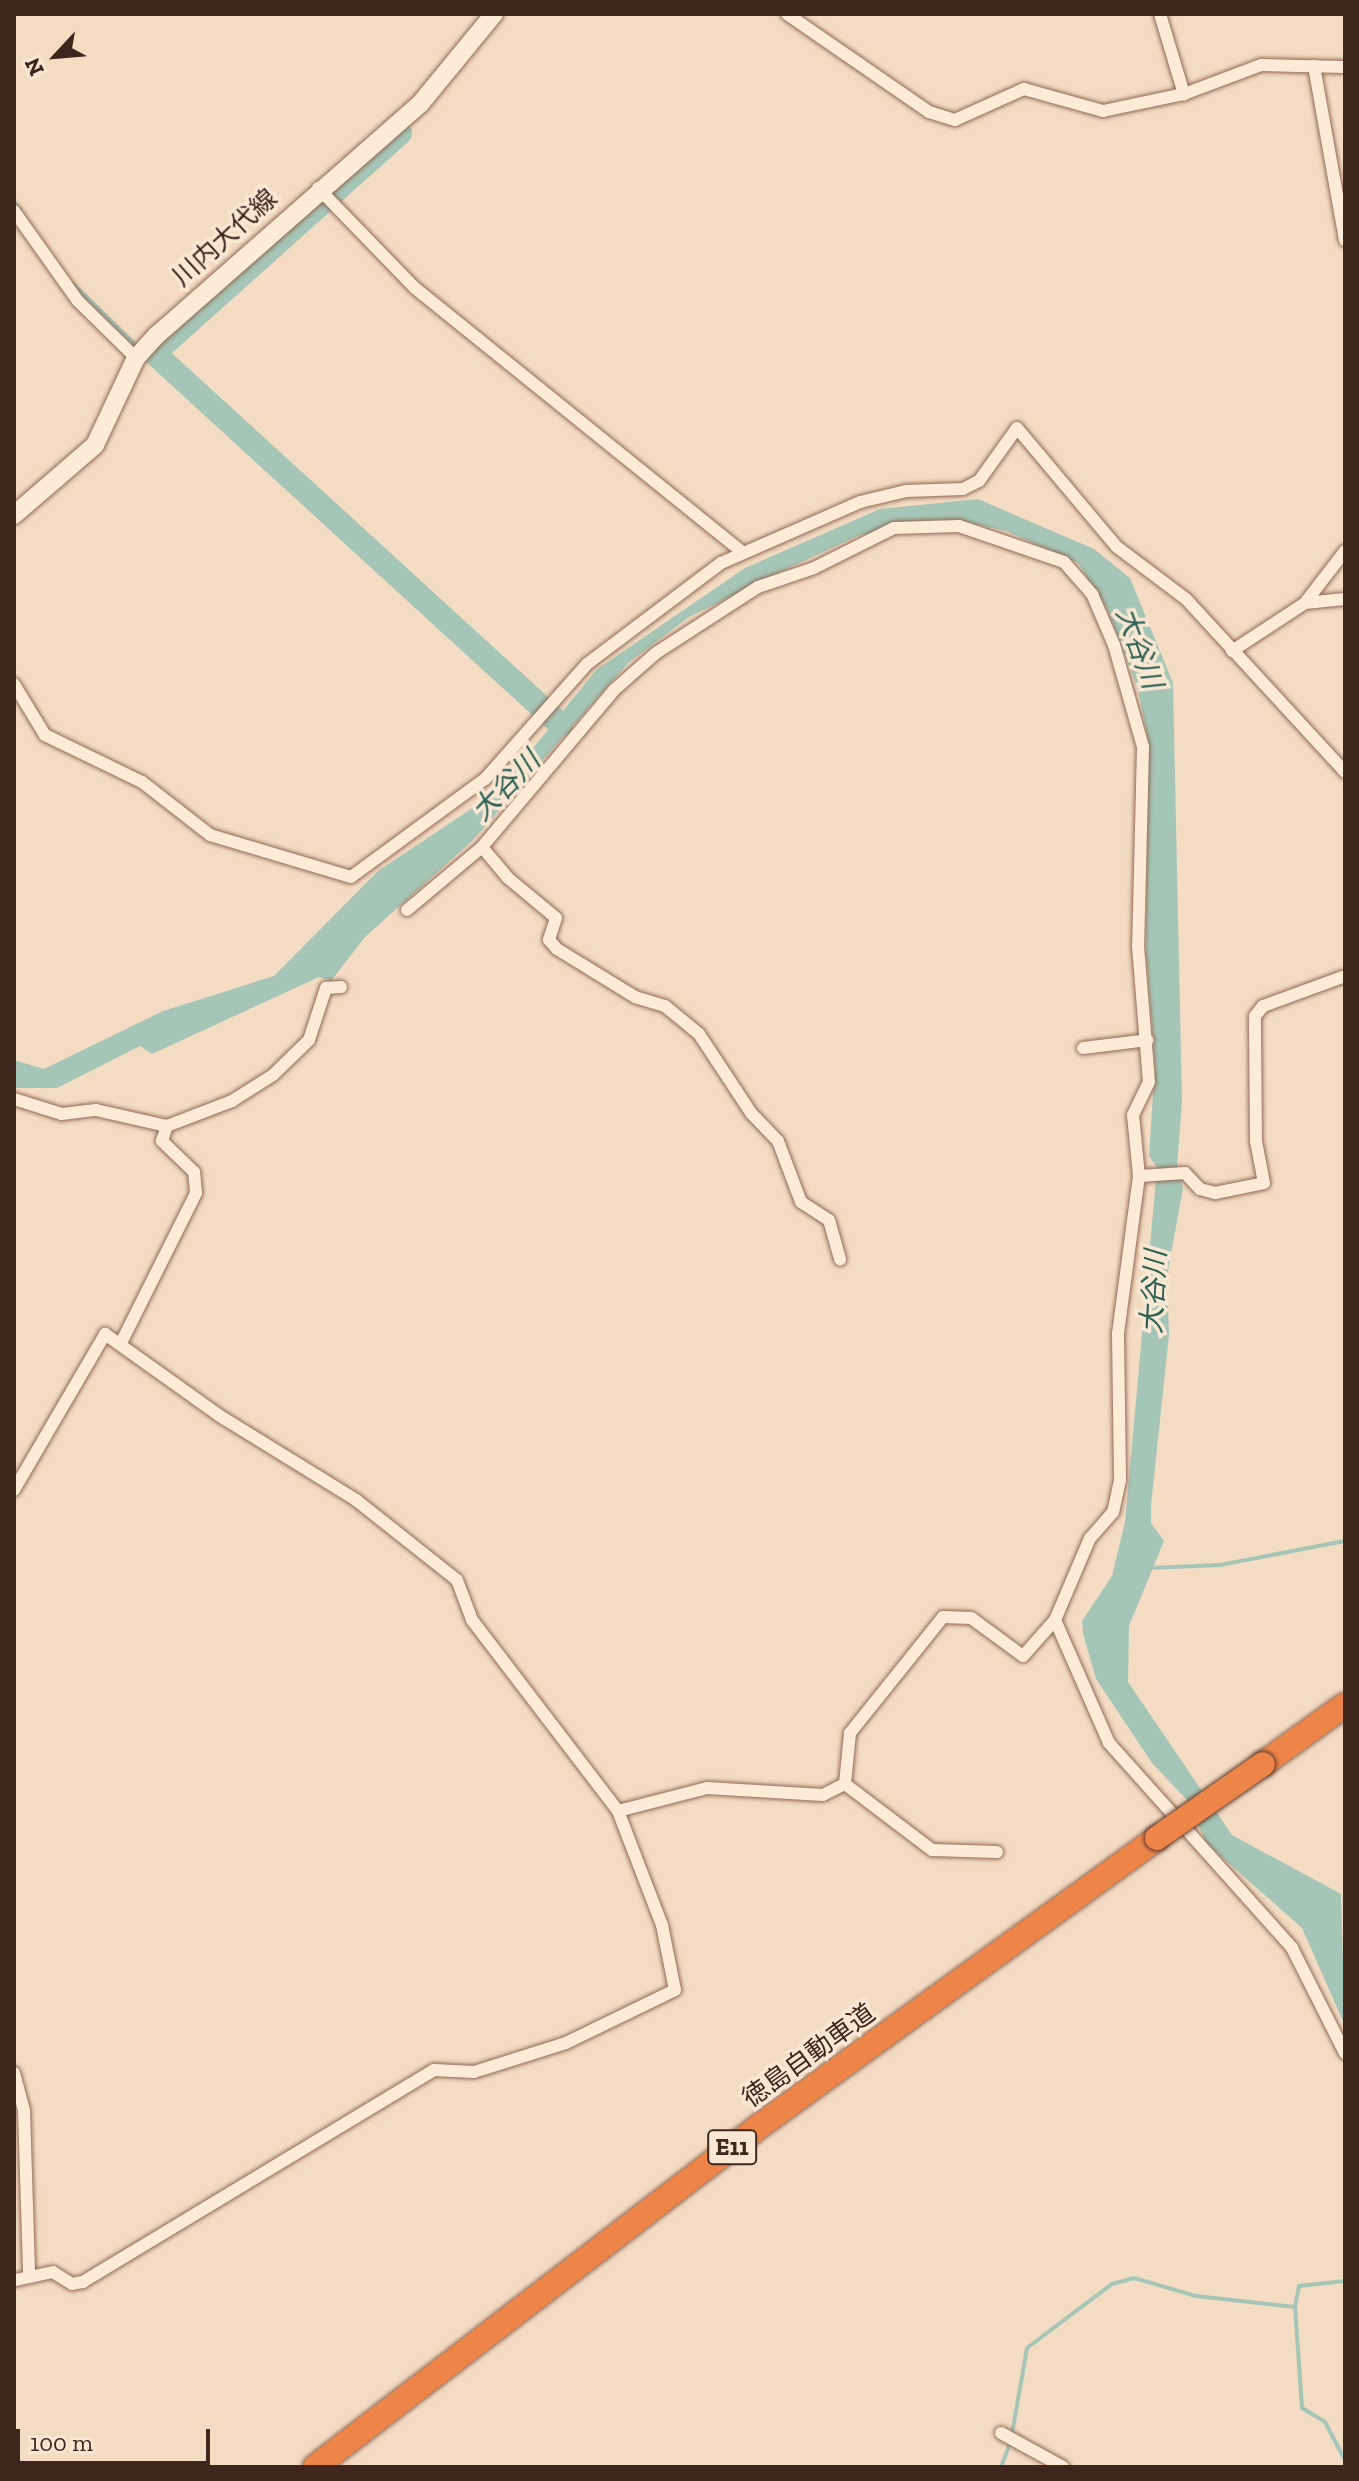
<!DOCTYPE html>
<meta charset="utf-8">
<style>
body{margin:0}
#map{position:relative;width:1359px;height:2481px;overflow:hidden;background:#f4dbc3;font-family:"Zilla Slab","Noto Sans JP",serif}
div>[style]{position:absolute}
.water>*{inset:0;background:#a5c6b6}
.stream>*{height:4px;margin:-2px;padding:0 2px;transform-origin:2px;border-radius:2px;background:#a5c6b6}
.river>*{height:24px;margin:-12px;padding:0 12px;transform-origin:12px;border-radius:12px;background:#a5c6b6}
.roads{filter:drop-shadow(0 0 2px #906a57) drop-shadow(0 0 2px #906a57)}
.street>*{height:12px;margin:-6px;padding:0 6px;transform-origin:6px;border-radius:6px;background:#fdead7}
.secondary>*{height:18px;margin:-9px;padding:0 9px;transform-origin:9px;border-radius:9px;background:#fdead7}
.highway>*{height:24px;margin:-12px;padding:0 12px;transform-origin:12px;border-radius:12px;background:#ed8549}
.bridges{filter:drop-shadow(0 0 2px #5e392b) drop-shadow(0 0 2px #5e392b)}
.highway-bridge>*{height:24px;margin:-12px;padding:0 12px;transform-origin:12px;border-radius:12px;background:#ed8549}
span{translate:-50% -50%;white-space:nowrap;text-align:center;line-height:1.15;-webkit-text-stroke:7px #fae7d3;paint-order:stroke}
.shield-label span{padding:2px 6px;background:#fae7d3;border:2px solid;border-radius:6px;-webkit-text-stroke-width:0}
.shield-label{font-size:24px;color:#3e261d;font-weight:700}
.street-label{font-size:26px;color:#3e261d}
.water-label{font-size:28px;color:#2a6052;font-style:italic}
.frame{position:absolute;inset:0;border:16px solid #3e261d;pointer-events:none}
.north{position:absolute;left:16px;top:16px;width:80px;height:80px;-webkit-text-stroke:6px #fae7d3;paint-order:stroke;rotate:244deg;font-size:22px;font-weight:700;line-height:32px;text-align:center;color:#3e261d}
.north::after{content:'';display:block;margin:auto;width:28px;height:36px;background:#3e261d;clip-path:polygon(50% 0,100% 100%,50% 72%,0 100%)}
.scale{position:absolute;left:16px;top:2429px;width:194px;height:36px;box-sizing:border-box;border:4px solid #3e261d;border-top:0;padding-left:10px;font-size:24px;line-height:28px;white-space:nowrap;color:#3e261d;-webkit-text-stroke:6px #fae7d3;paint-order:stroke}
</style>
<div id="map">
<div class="water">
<i style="clip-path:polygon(978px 499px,1094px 549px,1130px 578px,1173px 683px,1182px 1102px,1177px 1167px,1183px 1188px,1167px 1276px,1169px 1335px,1151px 1505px,1151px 1523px,1164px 1541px,1129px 1626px,1128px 1682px,1232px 1835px,1341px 1894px,1345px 2026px,1302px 1928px,1207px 1844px,1187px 1800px,1152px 1763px,1096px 1679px,1083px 1634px,1082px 1621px,1112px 1576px,1125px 1522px,1157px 1168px,1149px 1156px,1155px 1063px,1146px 952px,1148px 740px,1138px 689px,1108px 611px,1078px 563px,1006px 531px,953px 519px,860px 535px,784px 570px,689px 617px,628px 663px,472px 841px,365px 937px,331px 981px,319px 977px,152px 1054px,140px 1046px,57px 1088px,14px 1088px,14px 1060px,44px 1069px,163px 1011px,274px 976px,378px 871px,471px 809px,517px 768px,596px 670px,745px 568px,880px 509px)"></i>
</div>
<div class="stream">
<i style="left:14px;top:201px;width:12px;rotate:59deg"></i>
<i style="left:72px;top:283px;width:91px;rotate:44.1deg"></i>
<i style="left:1148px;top:1568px;width:72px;rotate:-2.4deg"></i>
<i style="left:1220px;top:1565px;width:127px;rotate:-10.9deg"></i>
<i style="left:1345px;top:2281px;width:46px;rotate:173.8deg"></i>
<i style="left:1299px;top:2286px;width:21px;rotate:101deg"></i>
<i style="left:1295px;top:2307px;width:101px;rotate:86deg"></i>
<i style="left:1302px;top:2408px;width:27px;rotate:31deg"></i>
<i style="left:1325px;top:2422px;width:43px;rotate:62.2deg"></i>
<i style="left:1012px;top:2434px;width:87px;rotate:-80.1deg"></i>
<i style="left:1027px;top:2348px;width:106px;rotate:-37deg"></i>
<i style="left:1112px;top:2284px;width:23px;rotate:-15deg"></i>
<i style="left:1134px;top:2278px;width:65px;rotate:16.2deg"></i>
<i style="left:1196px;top:2296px;width:100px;rotate:6.3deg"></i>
<i style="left:729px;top:2467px;width:10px"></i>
<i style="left:1001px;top:2467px;width:26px;rotate:-69deg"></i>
</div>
<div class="river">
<i style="left:400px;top:133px;width:330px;rotate:138.2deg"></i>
<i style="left:154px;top:353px;width:551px;rotate:42.43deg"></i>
</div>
<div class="roads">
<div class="street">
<i style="left:787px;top:14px;width:173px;rotate:34.6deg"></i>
<i style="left:929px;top:112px;width:27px;rotate:17deg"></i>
<i style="left:955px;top:120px;width:76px;rotate:-24.2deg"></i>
<i style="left:1024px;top:89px;width:82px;rotate:15.6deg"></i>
<i style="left:1103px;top:111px;width:83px;rotate:-11.9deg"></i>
<i style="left:1184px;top:94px;width:82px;rotate:-20.6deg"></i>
<i style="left:1261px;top:65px;width:84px;rotate:1.4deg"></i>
<i style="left:1160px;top:14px;width:84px;rotate:73.3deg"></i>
<i style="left:1314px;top:66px;width:177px;rotate:79.9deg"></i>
<i style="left:318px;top:188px;width:139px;rotate:45.9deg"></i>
<i style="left:415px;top:288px;width:419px;rotate:38.9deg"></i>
<i style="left:14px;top:211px;width:110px;rotate:54.6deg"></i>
<i style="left:78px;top:301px;width:81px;rotate:44.5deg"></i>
<i style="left:1305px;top:603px;width:66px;rotate:-52.4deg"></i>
<i style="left:1232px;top:651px;width:87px;rotate:-33.3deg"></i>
<i style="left:1305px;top:603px;width:40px;rotate:-5.7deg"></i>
<i style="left:14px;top:684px;width:60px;rotate:58.7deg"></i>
<i style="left:45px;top:735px;width:108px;rotate:25.9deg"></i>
<i style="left:142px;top:782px;width:86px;rotate:37.9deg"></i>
<i style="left:210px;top:835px;width:147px;rotate:16.6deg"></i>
<i style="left:351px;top:877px;width:166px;rotate:-36.2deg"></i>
<i style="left:485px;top:779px;width:154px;rotate:-48.4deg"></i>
<i style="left:587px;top:664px;width:168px;rotate:-37deg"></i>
<i style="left:721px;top:563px;width:152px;rotate:-23.7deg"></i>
<i style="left:860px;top:502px;width:47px;rotate:-13.4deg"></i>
<i style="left:906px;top:491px;width:57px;rotate:-2deg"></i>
<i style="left:963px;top:489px;width:18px;rotate:-27deg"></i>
<i style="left:979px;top:481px;width:65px;rotate:-54.4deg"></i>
<i style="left:1017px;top:428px;width:155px;rotate:50deg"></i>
<i style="left:1117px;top:547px;width:86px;rotate:37deg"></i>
<i style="left:1186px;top:599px;width:235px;rotate:47.4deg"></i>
<i style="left:482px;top:847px;width:205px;rotate:-49.9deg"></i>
<i style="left:614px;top:690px;width:56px;rotate:-41.4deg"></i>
<i style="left:656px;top:653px;width:121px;rotate:-32.9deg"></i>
<i style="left:758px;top:587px;width:59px;rotate:-18.7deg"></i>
<i style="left:814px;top:568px;width:89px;rotate:-26.6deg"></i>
<i style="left:894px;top:528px;width:65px;rotate:-1.8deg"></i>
<i style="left:959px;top:526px;width:111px;rotate:18.9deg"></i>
<i style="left:1064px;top:562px;width:43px;rotate:48.8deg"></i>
<i style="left:1092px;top:594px;width:56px;rotate:66.7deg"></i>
<i style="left:1114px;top:645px;width:106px;rotate:74.1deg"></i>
<i style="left:1143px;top:747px;width:199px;rotate:91.4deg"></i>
<i style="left:1138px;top:946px;width:136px;rotate:85.4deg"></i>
<i style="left:1149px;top:1082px;width:37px;rotate:116deg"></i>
<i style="left:1133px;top:1115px;width:61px;rotate:84.4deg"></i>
<i style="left:1139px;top:1176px;width:159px;rotate:97.6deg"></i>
<i style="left:1118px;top:1334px;width:146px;rotate:89.2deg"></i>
<i style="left:1120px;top:1480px;width:33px;rotate:102deg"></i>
<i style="left:1113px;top:1512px;width:35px;rotate:131deg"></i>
<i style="left:1090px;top:1538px;width:89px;rotate:113.1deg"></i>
<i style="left:1055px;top:1620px;width:48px;rotate:131.6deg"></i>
<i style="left:1023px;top:1656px;width:64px;rotate:-143.8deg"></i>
<i style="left:971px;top:1618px;width:28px;rotate:-178deg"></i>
<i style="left:943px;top:1617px;width:149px;rotate:128.7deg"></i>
<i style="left:850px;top:1733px;width:51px;rotate:95.6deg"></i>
<i style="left:407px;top:910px;width:98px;rotate:-40deg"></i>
<i style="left:482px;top:847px;width:40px;rotate:50deg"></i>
<i style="left:508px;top:878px;width:62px;rotate:39.8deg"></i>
<i style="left:556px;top:918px;width:23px;rotate:108deg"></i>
<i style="left:549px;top:940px;width:12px;rotate:48deg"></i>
<i style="left:557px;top:949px;width:92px;rotate:31.6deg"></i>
<i style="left:635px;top:997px;width:31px;rotate:17deg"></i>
<i style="left:665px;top:1006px;width:44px;rotate:39.5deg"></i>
<i style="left:699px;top:1034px;width:95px;rotate:56.6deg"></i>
<i style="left:751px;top:1113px;width:39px;rotate:46deg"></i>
<i style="left:778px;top:1141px;width:65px;rotate:69.3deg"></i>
<i style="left:801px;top:1202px;width:33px;rotate:33deg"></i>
<i style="left:829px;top:1220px;width:41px;rotate:74.2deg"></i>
<i style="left:1083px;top:1048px;width:65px;rotate:-7deg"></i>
<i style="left:14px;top:1099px;width:50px;rotate:17.4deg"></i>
<i style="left:62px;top:1114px;width:34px;rotate:-7deg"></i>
<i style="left:96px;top:1110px;width:73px;rotate:12.7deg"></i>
<i style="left:1139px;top:1176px;width:46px;rotate:-3.7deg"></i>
<i style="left:1185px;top:1173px;width:22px;rotate:47deg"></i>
<i style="left:1200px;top:1189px;width:16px;rotate:15deg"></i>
<i style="left:1215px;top:1193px;width:50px;rotate:-11.5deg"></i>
<i style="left:1264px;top:1183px;width:43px;rotate:-100.8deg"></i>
<i style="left:1256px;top:1141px;width:125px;rotate:-90.5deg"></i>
<i style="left:1255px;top:1016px;width:13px;rotate:-51deg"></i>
<i style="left:1263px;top:1006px;width:87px;rotate:-20.1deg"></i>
<i style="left:121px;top:1343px;width:168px;rotate:-63.4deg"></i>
<i style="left:196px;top:1193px;width:21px;rotate:-95deg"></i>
<i style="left:194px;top:1172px;width:45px;rotate:-135.9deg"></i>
<i style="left:162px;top:1141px;width:16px;rotate:-72deg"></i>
<i style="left:167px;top:1126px;width:70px;rotate:-21deg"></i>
<i style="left:232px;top:1101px;width:49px;rotate:-32.4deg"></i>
<i style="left:273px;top:1075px;width:50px;rotate:-44.2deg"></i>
<i style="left:309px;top:1040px;width:55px;rotate:-71.9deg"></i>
<i style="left:326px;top:988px;width:15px;rotate:-4deg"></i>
<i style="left:14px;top:1490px;width:181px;rotate:-59.7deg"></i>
<i style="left:105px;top:1334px;width:141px;rotate:35.5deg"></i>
<i style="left:220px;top:1416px;width:160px;rotate:31.7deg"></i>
<i style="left:356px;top:1500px;width:129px;rotate:38.4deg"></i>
<i style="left:457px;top:1580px;width:43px;rotate:69.4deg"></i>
<i style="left:472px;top:1620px;width:240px;rotate:52.6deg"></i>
<i style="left:618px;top:1811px;width:122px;rotate:68.9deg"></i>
<i style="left:662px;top:1925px;width:66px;rotate:78.7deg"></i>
<i style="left:675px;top:1990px;width:121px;rotate:154.1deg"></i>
<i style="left:566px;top:2043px;width:96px;rotate:162.5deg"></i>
<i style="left:474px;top:2072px;width:40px;rotate:-177.1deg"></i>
<i style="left:434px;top:2070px;width:410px;rotate:148.9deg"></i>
<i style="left:83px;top:2282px;width:11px;rotate:170deg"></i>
<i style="left:72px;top:2284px;width:22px;rotate:-148deg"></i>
<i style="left:53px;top:2272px;width:40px;rotate:168deg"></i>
<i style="left:1055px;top:1620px;width:134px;rotate:66.3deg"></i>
<i style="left:1109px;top:1743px;width:275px;rotate:48.2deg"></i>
<i style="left:1292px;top:1948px;width:118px;rotate:63.2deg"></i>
<i style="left:618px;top:1811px;width:92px;rotate:-14.5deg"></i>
<i style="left:707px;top:1788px;width:116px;rotate:3.5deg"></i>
<i style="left:823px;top:1795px;width:25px;rotate:-27deg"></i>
<i style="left:845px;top:1784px;width:109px;rotate:37.2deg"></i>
<i style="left:932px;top:1850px;width:65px;rotate:1.8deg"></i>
<i style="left:14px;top:2073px;width:39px;rotate:75deg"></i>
<i style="left:24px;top:2111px;width:163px;rotate:88.2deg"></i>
<i style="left:1001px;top:2433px;width:71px;rotate:28.7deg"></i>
</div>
<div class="secondary">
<i style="left:14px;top:515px;width:107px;rotate:-40.8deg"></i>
<i style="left:95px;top:445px;width:96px;rotate:-64.8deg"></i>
<i style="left:136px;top:358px;width:31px;rotate:-48deg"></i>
<i style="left:157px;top:335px;width:350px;rotate:-41.3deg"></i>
<i style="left:420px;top:104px;width:117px;rotate:-50.6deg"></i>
</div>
<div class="highway">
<i style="left:1263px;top:1764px;width:101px;rotate:-35.7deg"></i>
<i style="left:315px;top:2467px;width:562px;rotate:-37.48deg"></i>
<i style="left:761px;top:2125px;width:489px;rotate:-35.9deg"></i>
</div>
</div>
<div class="bridges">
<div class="highway-bridge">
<i style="left:1157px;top:1838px;width:129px;rotate:-34.9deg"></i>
</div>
</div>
<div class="shield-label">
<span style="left:732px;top:2147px">E11</span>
</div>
<div class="street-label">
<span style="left:225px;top:238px;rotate:-42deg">川内大代線</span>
<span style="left:809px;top:2056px;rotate:-36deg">徳島自動車道</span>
</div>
<div class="water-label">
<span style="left:1139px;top:648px;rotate:70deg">大谷川</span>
<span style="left:506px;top:786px;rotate:-46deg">大谷川</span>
<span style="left:1154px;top:1292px;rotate:-87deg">大谷川</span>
</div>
<div class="frame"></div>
<div class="north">N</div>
<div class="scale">100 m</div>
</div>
